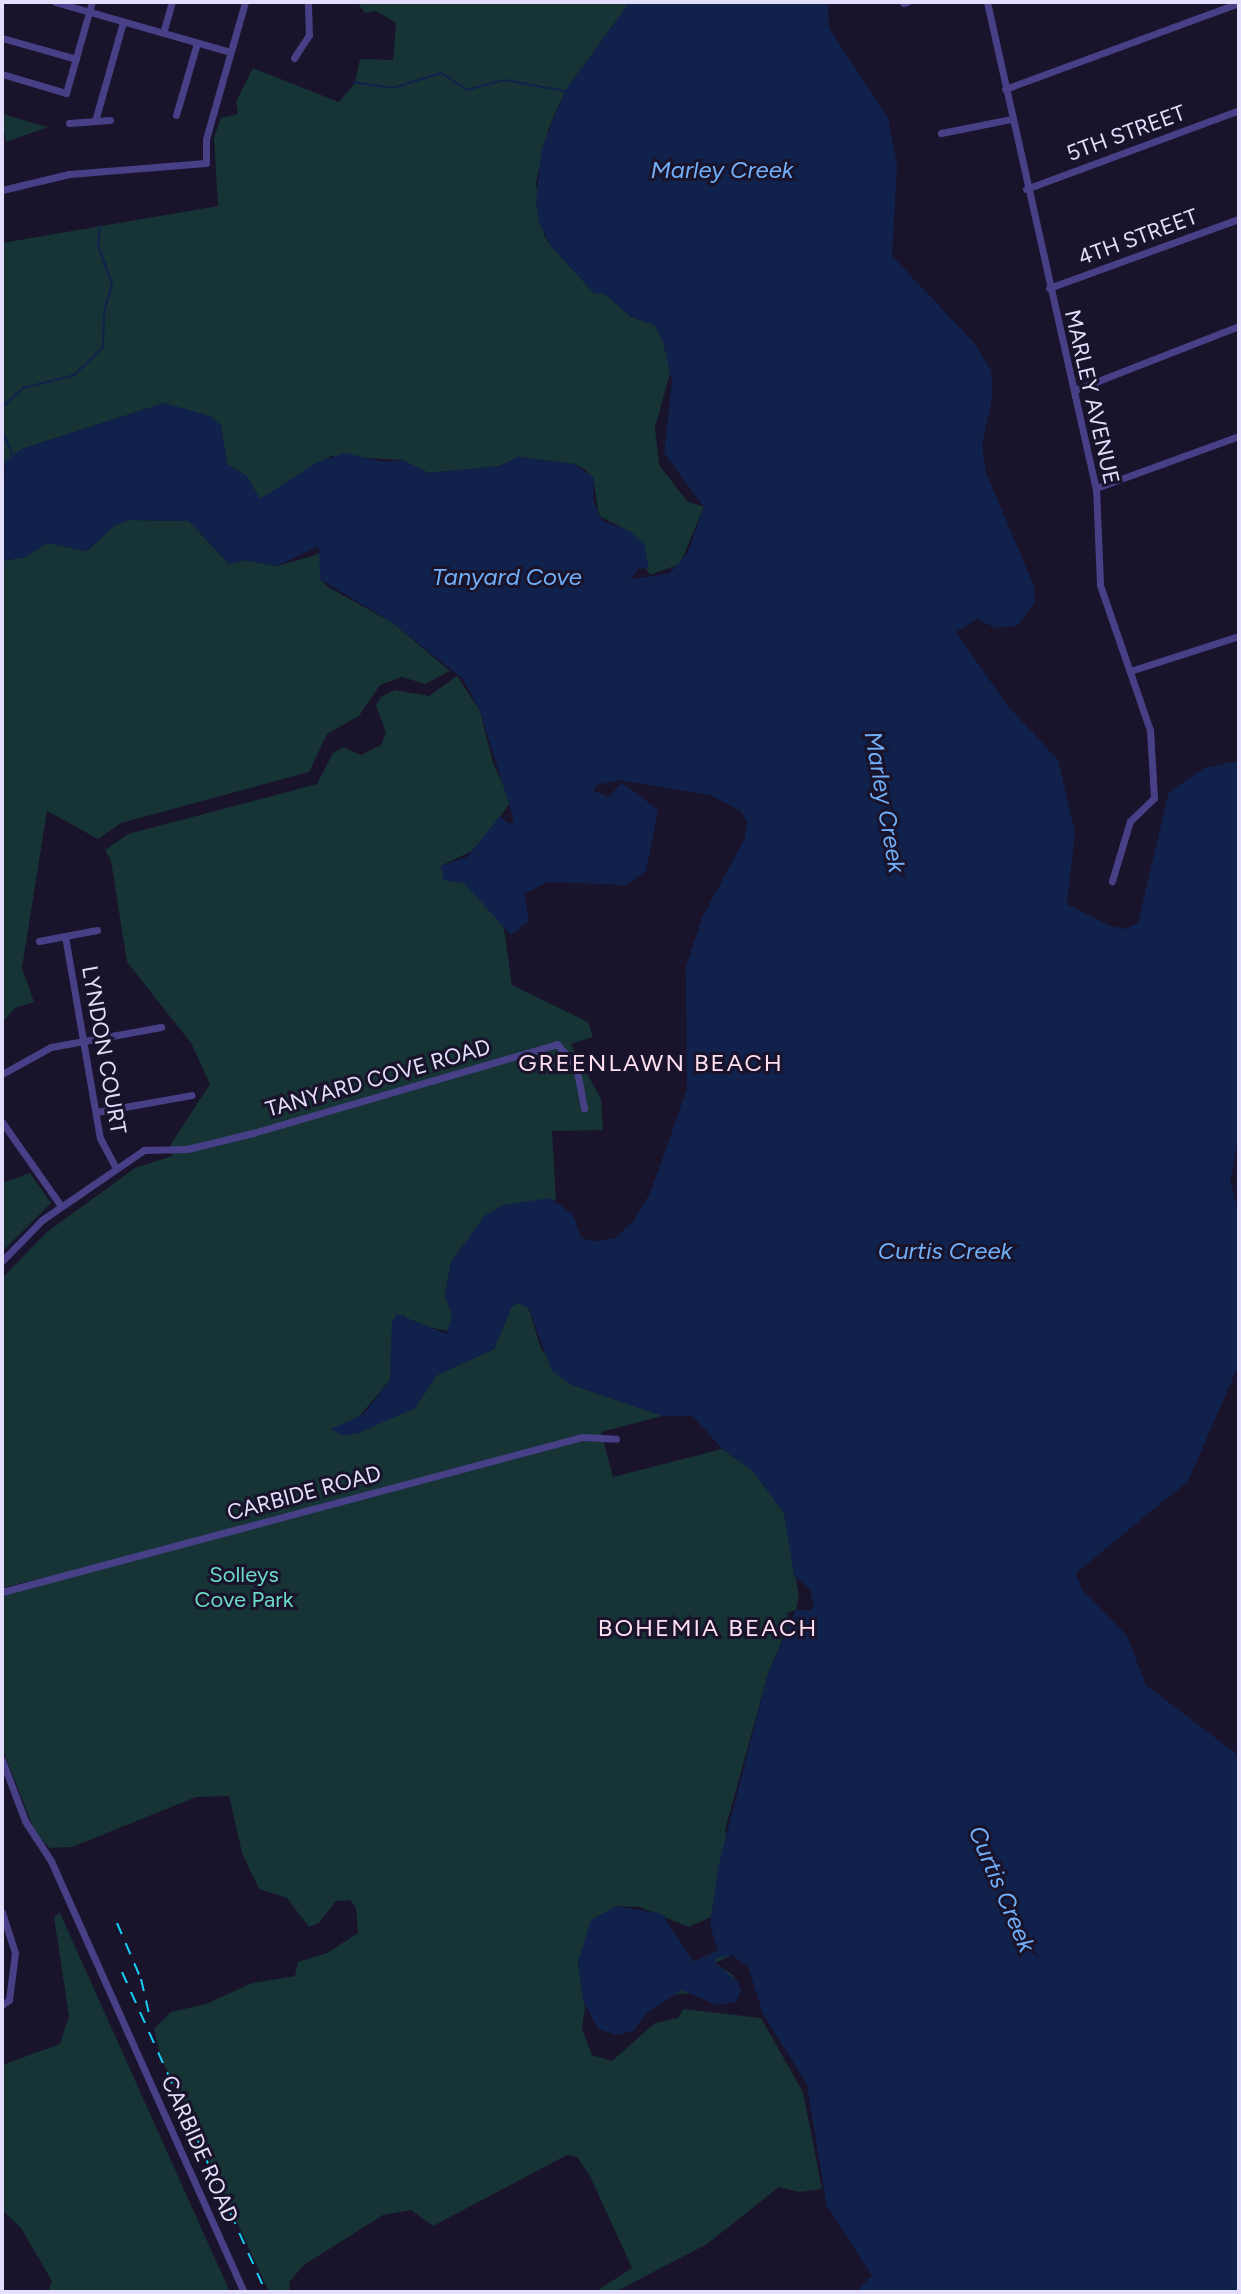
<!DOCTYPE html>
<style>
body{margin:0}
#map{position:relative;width:1241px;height:2294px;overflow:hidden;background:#19132b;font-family:Figtree,sans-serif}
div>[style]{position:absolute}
.green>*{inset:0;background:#163335}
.water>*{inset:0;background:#10224c}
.pier>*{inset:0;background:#19132b}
.stream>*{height:2px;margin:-1px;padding:0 1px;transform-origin:1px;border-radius:1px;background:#10224c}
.minor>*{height:7px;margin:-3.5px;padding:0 3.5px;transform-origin:3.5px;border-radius:3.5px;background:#484087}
.rail>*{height:2px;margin-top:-1px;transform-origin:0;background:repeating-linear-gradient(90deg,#14ccf4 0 12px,transparent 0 22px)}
span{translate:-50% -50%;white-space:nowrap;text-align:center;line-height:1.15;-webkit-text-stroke:6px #19132b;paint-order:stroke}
.street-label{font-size:22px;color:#e4defd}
.park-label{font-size:22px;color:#6cdcc9}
.water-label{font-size:24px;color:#71aff8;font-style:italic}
.neighbourhood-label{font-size:24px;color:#fee0f0;letter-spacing:2px}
.frame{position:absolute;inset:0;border:4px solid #e4defd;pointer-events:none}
</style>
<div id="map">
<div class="green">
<i style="clip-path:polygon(357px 2px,630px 2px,565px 91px,548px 130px,536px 182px,544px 235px,551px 246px,595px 294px,605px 294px,631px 317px,655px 325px,663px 342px,671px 369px,655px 428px,659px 465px,687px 501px,704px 507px,680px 564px,650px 575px,619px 526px,599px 516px,594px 483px,586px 470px,574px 464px,518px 457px,500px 466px,429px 473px,402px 460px,331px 456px,260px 499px,242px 473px,227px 464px,221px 425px,164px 403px,22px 449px,2px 465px,2px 243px,218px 206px,214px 137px,221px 118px,238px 114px,236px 102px,253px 68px,339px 102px,355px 83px,360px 59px,393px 60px,396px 23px,376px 11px,365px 13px)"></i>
<i style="clip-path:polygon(2px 115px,2px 114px,48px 127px,6px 142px)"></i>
<i style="clip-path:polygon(130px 520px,189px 521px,229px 564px,244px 560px,277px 566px,322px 553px,320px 579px,328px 587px,393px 623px,450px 671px,425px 684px,402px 677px,380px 685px,359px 716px,327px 734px,309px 772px,121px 823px,98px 839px,47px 811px,22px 968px,34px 1002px,15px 1008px,2px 1023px,2px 561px,25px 557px,47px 543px,87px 551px,115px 525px)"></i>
<i style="clip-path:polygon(457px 676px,480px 711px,493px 763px,511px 802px,476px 849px,441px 866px,444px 880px,464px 883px,503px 922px,512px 985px,588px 1022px,593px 1037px,571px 1044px,601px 1099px,603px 1130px,552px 1131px,556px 1200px,504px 1205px,461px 1248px,451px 1263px,445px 1295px,452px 1316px,449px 1331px,412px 1324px,403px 1315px,392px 1329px,390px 1380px,343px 1436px,415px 1408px,437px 1375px,494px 1349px,512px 1306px,519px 1302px,529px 1309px,541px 1349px,572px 1385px,663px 1416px,601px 1432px,613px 1477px,722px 1449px,752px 1470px,784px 1513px,799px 1596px,796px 1610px,787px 1613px,790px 1621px,768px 1674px,725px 1830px,757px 1985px,748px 1966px,732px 1955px,715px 1963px,733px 1975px,741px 1991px,717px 2005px,694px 1993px,669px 1995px,685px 1951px,694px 1962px,718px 1950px,711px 1917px,689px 1927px,640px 1907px,616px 1906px,578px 1962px,585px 2008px,582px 2029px,592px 2055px,612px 2061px,655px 2023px,678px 2018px,683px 2009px,761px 2018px,803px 2092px,822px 2189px,799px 2192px,779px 2187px,707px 2244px,615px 2292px,595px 2292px,632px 2268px,590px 2176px,577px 2157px,567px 2155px,433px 2226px,411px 2210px,383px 2215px,304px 2265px,290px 2281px,289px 2292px,269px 2292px,161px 2057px,154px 2029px,171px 2012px,206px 2004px,252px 1983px,295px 1976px,298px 1962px,327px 1953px,358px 1933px,356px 1908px,350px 1900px,336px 1901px,319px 1923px,309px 1927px,287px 1898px,259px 1889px,242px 1853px,229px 1796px,196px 1797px,72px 1847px,50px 1848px,36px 1835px,2px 1748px,2px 1597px,38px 1579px,2px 1588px,2px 1278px,47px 1232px,135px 1168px,172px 1156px,171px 1144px,210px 1084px,191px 1043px,127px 962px,111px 861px,105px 850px,128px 834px,317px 784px,333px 753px,343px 747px,361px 755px,381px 745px,386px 733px,376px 705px,381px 697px,395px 690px,429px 696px)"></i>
<i style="clip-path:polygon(30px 1173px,51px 1203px,2px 1252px,2px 1183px)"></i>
<i style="clip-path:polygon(60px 1913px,230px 2292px,48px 2292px,52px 2281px,21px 2228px,2px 2210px,2px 2065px,60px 2044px,69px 2016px,54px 1917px)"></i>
</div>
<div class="water">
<i style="clip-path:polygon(630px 2px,828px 2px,829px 28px,888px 118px,897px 165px,892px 256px,976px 345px,991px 371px,993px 394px,982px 444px,986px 473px,1034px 586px,1035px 602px,1017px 626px,996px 628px,977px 619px,956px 632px,1007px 705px,1058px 760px,1075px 832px,1067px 904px,1110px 926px,1125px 929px,1138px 923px,1169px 792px,1204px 768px,1239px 761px,1239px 1136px,1230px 1182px,1239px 1211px,1239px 1364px,1188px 1481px,1076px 1573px,1082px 1590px,1127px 1636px,1146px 1685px,1239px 1756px,1239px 2292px,856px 2292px,868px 2279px,827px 2208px,807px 2084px,763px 2014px,748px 1966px,732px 1955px,716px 1958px,715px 1963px,738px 1982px,741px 1991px,736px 2002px,717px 2005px,682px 1990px,648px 2012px,633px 2031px,617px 2035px,598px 2029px,583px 2000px,578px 1962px,591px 1920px,616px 1906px,662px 1914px,694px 1962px,718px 1950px,710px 1925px,718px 1868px,768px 1674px,796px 1610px,811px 1610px,814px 1605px,809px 1588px,794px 1576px,784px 1513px,752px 1470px,722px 1449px,693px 1416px,663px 1416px,572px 1385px,552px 1371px,529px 1309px,519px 1303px,512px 1306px,494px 1349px,437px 1375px,415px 1408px,359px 1433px,343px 1436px,331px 1429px,364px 1414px,390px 1380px,392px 1321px,397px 1314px,447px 1334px,452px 1316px,445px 1295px,451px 1263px,484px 1216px,504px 1205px,549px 1198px,573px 1214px,581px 1238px,595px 1241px,615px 1238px,633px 1222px,651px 1191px,687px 1089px,686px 967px,703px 916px,745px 838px,747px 822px,741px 811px,710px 795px,619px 780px,597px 785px,593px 791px,609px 797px,620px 784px,627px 786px,658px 810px,646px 871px,626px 885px,548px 882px,524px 894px,529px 921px,511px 935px,464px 883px,444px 880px,441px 866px,467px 857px,500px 816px,509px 824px,514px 820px,480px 711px,463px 679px,393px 623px,320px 579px,319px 546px,277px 566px,244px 560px,229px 564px,189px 521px,130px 520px,115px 525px,87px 551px,47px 543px,25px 557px,2px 561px,5px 461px,22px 449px,164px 403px,210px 416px,221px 425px,227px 464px,248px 477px,260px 499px,316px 463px,345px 453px,384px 462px,402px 460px,429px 473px,500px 466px,518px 457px,574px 464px,594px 478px,593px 500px,602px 521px,630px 531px,644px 544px,649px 568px,638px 569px,630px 580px,670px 573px,688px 552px,704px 507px,664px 453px,672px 381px,663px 342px,655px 325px,631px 317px,605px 294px,595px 294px,551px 246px,539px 223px,536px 201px,542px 148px,565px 91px)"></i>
</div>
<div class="pier">
<i style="clip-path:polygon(828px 2207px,872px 2276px,863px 2282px,823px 2210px)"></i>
</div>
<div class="stream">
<i style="left:354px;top:82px;width:39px;rotate:9deg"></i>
<i style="left:393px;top:88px;width:50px;rotate:-17.4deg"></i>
<i style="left:441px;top:73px;width:31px;rotate:33deg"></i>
<i style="left:467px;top:90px;width:39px;rotate:-15deg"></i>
<i style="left:505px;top:80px;width:61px;rotate:10.4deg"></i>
<i style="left:2px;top:407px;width:28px;rotate:-42deg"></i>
<i style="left:23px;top:388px;width:53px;rotate:-14.3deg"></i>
<i style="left:74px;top:375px;width:40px;rotate:-44deg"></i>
<i style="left:103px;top:347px;width:35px;rotate:-88deg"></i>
<i style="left:104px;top:312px;width:29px;rotate:-74deg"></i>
<i style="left:112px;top:284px;width:41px;rotate:-109.7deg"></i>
<i style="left:98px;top:245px;width:19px;rotate:-84deg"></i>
<i style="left:2px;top:429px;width:28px;rotate:69deg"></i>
</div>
<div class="minor">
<i style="left:55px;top:2px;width:182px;rotate:15.9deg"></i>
<i style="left:987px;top:2px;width:498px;rotate:77.4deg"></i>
<i style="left:1096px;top:488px;width:97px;rotate:87.6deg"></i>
<i style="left:1100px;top:585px;width:153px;rotate:71deg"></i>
<i style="left:1150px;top:730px;width:68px;rotate:86.6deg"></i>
<i style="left:1154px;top:798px;width:33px;rotate:136deg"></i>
<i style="left:1130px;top:821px;width:63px;rotate:106.7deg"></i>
<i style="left:903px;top:3px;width:4px;rotate:-14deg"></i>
<i style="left:163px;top:33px;width:32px;rotate:-74deg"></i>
<i style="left:2px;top:38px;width:77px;rotate:15.8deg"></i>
<i style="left:294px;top:58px;width:27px;rotate:-57deg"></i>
<i style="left:309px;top:35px;width:33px;rotate:-92deg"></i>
<i style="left:2px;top:74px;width:67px;rotate:16.5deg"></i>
<i style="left:66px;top:93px;width:95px;rotate:-74.1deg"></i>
<i style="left:1005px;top:89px;width:249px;rotate:-20.2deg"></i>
<i style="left:176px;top:115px;width:75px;rotate:-73.7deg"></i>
<i style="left:95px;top:121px;width:103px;rotate:-74.2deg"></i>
<i style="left:69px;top:123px;width:41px;rotate:-4.2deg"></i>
<i style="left:941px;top:133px;width:71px;rotate:-11.3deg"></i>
<i style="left:1026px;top:189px;width:227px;rotate:-20.3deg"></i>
<i style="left:2px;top:190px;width:69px;rotate:-13.4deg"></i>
<i style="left:69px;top:174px;width:137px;rotate:-4.6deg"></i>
<i style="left:206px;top:163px;width:24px;rotate:-90deg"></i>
<i style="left:206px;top:139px;width:142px;rotate:-74.1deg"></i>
<i style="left:1049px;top:288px;width:202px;rotate:-20deg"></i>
<i style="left:1075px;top:390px;width:176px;rotate:-21.3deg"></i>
<i style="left:1096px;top:488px;width:152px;rotate:-20deg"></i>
<i style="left:1130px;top:671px;width:114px;rotate:-17.8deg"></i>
<i style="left:65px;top:936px;width:205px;rotate:80.2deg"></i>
<i style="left:100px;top:1138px;width:34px;rotate:62deg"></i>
<i style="left:39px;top:941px;width:59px;rotate:-10.7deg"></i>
<i style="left:2px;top:1074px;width:56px;rotate:-28.9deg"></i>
<i style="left:51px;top:1047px;width:112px;rotate:-10.3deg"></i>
<i style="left:96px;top:1112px;width:97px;rotate:-10deg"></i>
<i style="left:2px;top:1122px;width:103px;rotate:54.9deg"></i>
<i style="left:2px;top:1261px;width:57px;rotate:-45.7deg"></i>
<i style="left:42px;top:1220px;width:124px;rotate:-34.5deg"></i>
<i style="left:144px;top:1150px;width:43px;rotate:-1.3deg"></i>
<i style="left:187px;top:1149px;width:68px;rotate:-13.6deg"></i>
<i style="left:253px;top:1133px;width:317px;rotate:-16.3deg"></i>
<i style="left:557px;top:1044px;width:29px;rotate:49deg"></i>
<i style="left:576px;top:1066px;width:43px;rotate:79.2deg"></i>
<i style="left:2px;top:1592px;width:600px;rotate:-14.96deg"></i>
<i style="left:582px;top:1437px;width:34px;rotate:3deg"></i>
<i style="left:2px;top:1760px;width:65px;rotate:69.3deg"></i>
<i style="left:25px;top:1821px;width:48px;rotate:57deg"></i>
<i style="left:51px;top:1861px;width:472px;rotate:65.9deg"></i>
<i style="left:2px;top:1912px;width:43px;rotate:72.4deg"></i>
<i style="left:15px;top:1953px;width:47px;rotate:97.3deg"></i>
<i style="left:9px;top:2000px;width:9px;rotate:144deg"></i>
</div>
<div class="rail">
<i style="left:117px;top:1923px;width:61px;rotate:66.8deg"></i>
<i style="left:141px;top:1979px;width:40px;rotate:77deg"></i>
<i style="left:122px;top:1972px;width:351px;rotate:65.8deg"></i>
</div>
<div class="street-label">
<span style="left:1126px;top:133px;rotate:-20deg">5TH STREET</span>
<span style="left:1138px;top:237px;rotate:-20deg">4TH STREET</span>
<span style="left:1092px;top:397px;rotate:77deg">MARLEY AVENUE</span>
<span style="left:104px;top:1050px;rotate:80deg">LYNDON COURT</span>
<span style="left:378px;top:1078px;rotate:-16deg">TANYARD COVE ROAD</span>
<span style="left:304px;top:1493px;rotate:-15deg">CARBIDE ROAD</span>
<span style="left:200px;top:2149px;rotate:66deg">CARBIDE ROAD</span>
</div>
<div class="park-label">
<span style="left:244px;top:1587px">Solleys<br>Cove Park</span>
</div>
<div class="water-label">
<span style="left:722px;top:170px">Marley Creek</span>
<span style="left:507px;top:577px">Tanyard Cove</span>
<span style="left:885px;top:802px;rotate:80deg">Marley Creek</span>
<span style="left:945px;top:1251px">Curtis Creek</span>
<span style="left:1002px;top:1889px;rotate:67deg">Curtis Creek</span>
</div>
<div class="neighbourhood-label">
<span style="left:651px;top:1063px">GREENLAWN BEACH</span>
<span style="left:708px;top:1628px">BOHEMIA BEACH</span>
</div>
<div class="frame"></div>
</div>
